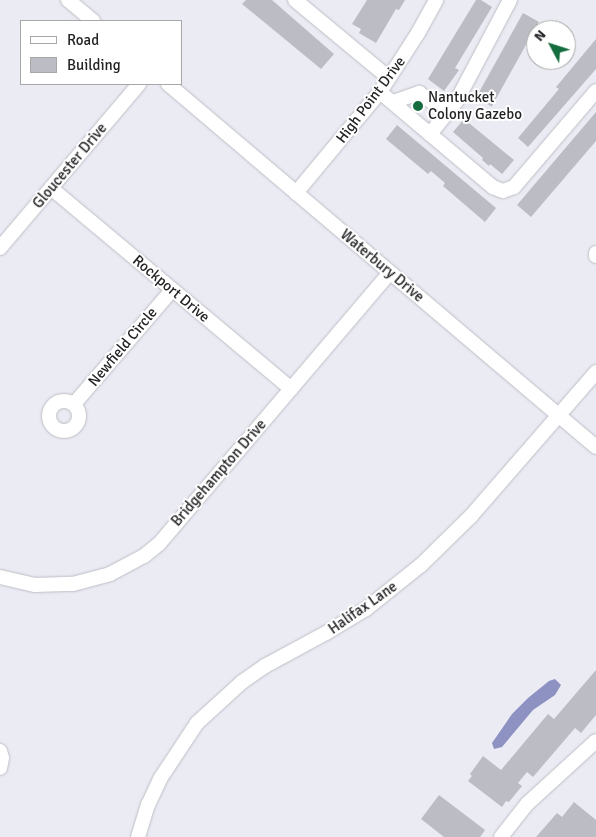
<!DOCTYPE html>
<style>
body{margin:0}
#map{position:relative;width:596px;height:837px;overflow:hidden;background:#eaebf3;font-family:Signika,sans-serif}
div>[style]{position:absolute}
.water>*{inset:0;background:#8d92c2}
.building>*{inset:0;background:#bcbdc4;transform-origin:0 0}
.roads{filter:drop-shadow(0 0 1px #bebfc6) drop-shadow(0 0 1px #bebfc6)}
.minor>*{height:14px;margin:-7px;padding:0 7px;transform-origin:7px;border-radius:7px;background:#fff}
.minor>.ring{margin:-7px;padding:0;box-sizing:content-box;background:none;border:14px solid #fff;border-radius:50%}
.dots>*{width:14px;height:14px;translate:-50% -50%;box-sizing:border-box;border:2px solid #fff;border-radius:50%}
span{translate:-50% -50%;white-space:nowrap;text-align:center;line-height:1.15;-webkit-text-stroke:4px #fff;paint-order:stroke}
.poi-label{font-size:15px;color:#232326}
.left{translate:0 -50%;text-align:left}
.street-label{font-size:15px;color:#232326}
.legend{position:absolute;left:20px;top:20px;width:162px;height:65px;box-sizing:border-box;background:#fff;border:1px solid #a7a7a8;margin:0;padding:6px 9px;list-style:none;font-size:15px;color:#232326}
.legend li{display:flex;align-items:center;gap:10px;height:25px}
.legend b{width:25px;border:1px solid #a7a7a8}
.north{position:absolute;left:526px;top:20px;width:50px;height:50px;box-sizing:border-box;background:#fff;border:1px solid #a7a7a8;border-radius:50%;rotate:310deg;font-size:14px;font-weight:700;line-height:20px;text-align:center;color:#232326}
.north::after{content:'';display:block;margin:auto;width:18px;height:22px;background:#156c3e;clip-path:polygon(50% 0,100% 100%,50% 72%,0 100%)}
</style>
<div id="map">
<div class="water">
<i style="clip-path:polygon(555px 679px,561px 685px,555px 695px,533px 710px,502px 747px,494px 749px,492px 743px,512px 714px,528px 698px,549px 681px)"></i>
</div>
<div class="building">
<i style="clip-path:polygon(246px 0,272px 0,334px 54px,321px 69px,242px 4px)"></i>
<i style="clip-path:polygon(367px 0,405px 0,399px 10px,396px 9px,376px 43px,359px 33px,361px 29px,352px 24px)"></i>
<i style="clip-path:polygon(476px 0,481px 0,492px 7px,455px 68px,459px 70px,444px 91px,428px 79px)"></i>
<i style="left:523px;top:13px;width:18px;height:97px;rotate:29deg"></i>
<i style="clip-path:polygon(596px 39px,596px 69px,528px 147px,518px 138px,559px 89px,556px 87px)"></i>
<i style="clip-path:polygon(418px 103px,424px 107px,418px 112px,411px 105px)"></i>
<i style="clip-path:polygon(596px 112px,596px 141px,531px 217px,517px 205px)"></i>
<i style="clip-path:polygon(464px 119px,514px 160px,502px 174px,490px 164px,489px 166px,482px 160px,483px 158px,453px 132px)"></i>
<i style="clip-path:polygon(397px 125px,496px 208px,485px 222px,443px 186px,445px 183px,431px 171px,428px 174px,386px 139px)"></i>
<i style="clip-path:polygon(596px 670px,596px 715px,581px 733px,575px 728px,533px 777px,527px 772px,518px 783px,522px 786px,509px 802px,506px 801px,502px 807px,468px 781px,472px 776px,470px 774px,483px 756px,501px 770px,548px 714px,554px 719px)"></i>
<i style="clip-path:polygon(439px 795px,485px 830px,480px 837px,444px 837px,421px 819px)"></i>
<i style="clip-path:polygon(574px 802px,596px 820px,596px 837px,536px 837px,557px 813px,562px 817px)"></i>
</div>
<div class="roads">
<div class="minor">
<i style="left:68px;top:0;width:33px;rotate:40deg"></i>
<i style="left:295px;top:0;width:122px;rotate:39.7deg"></i>
<i style="left:168px;top:84px;width:561px;rotate:40.3deg"></i>
<i style="left:380px;top:92px;width:148px;rotate:40.1deg"></i>
<i style="left:493px;top:187px;width:11px;rotate:22deg"></i>
<i style="left:503px;top:191px;width:12px;rotate:-20deg"></i>
<i style="left:514px;top:187px;width:126px;rotate:-49.5deg"></i>
<i style="left:393px;top:102px;width:28px;rotate:-19deg"></i>
<i style="left:419px;top:93px;width:35px;rotate:35deg"></i>
<i style="left:430px;top:134px;width:41px;rotate:-50.9deg"></i>
<i style="left:456px;top:102px;width:115px;rotate:-62.1deg"></i>
<i style="left:51px;top:188px;width:313px;rotate:39.9deg"></i>
<i style="left:296px;top:193px;width:131px;rotate:-50.3deg"></i>
<i style="left:380px;top:92px;width:70px;rotate:-57.2deg"></i>
<i style="left:418px;top:33px;width:38px;rotate:-61deg"></i>
<i style="left:0;top:248px;width:215px;rotate:-49.7deg"></i>
<i style="left:596px;top:253px;width:3px;rotate:90deg"></i>
<i class="ring" style="left:49px;top:401px;width:16px;height:16px"></i>
<i style="left:74px;top:404px;width:150px;rotate:-49.3deg"></i>
<i style="left:0;top:577px;width:36px;rotate:13deg"></i>
<i style="left:35px;top:585px;width:38px;rotate:-2deg"></i>
<i style="left:73px;top:584px;width:38px;rotate:-15deg"></i>
<i style="left:110px;top:574px;width:38px;rotate:-28deg"></i>
<i style="left:144px;top:556px;width:19px;rotate:-39deg"></i>
<i style="left:159px;top:544px;width:356px;rotate:-49.6deg"></i>
<i style="left:0;top:751px;width:7px;rotate:74deg"></i>
<i style="left:2px;top:758px;width:10px;rotate:101deg"></i>
<i style="left:138px;top:837px;width:34px;rotate:-73deg"></i>
<i style="left:148px;top:805px;width:29px;rotate:-65deg"></i>
<i style="left:160px;top:779px;width:67px;rotate:-56.5deg"></i>
<i style="left:197px;top:723px;width:61px;rotate:-42.3deg"></i>
<i style="left:242px;top:682px;width:28px;rotate:-35deg"></i>
<i style="left:265px;top:666px;width:69px;rotate:-28.4deg"></i>
<i style="left:326px;top:633px;width:47px;rotate:-31deg"></i>
<i style="left:366px;top:609px;width:70px;rotate:-38.7deg"></i>
<i style="left:421px;top:565px;width:70px;rotate:-44.4deg"></i>
<i style="left:471px;top:516px;width:191px;rotate:-49deg"></i>
<i style="left:501px;top:837px;width:42px;rotate:-51.8deg"></i>
<i style="left:527px;top:804px;width:93px;rotate:-42.4deg"></i>
</div>
</div>
<div class="dots">
<i style="left:418px;top:106px;background:#156c3e"></i>
</div>
<div class="poi-label">
<span class="left" style="left:428px;top:106px">Nantucket<br>Colony Gazebo</span>
</div>
<div class="street-label">
<span style="left:371px;top:100px;rotate:-53deg">High Point Drive</span>
<span style="left:70px;top:166px;rotate:-50deg">Gloucester Drive</span>
<span style="left:382px;top:266px;rotate:40deg">Waterbury Drive</span>
<span style="left:171px;top:289px;rotate:40deg">Rockport Drive</span>
<span style="left:123px;top:347px;rotate:-50deg">Newfield Circle</span>
<span style="left:219px;top:473px;rotate:-49deg">Bridgehampton Drive</span>
<span style="left:363px;top:608px;rotate:-35deg">Halifax Lane</span>
</div>
<ul class="legend">
<li><b style="height:6px;background:#fff"></b>Road</li>
<li><b style="height:14px;background:#bcbdc4"></b>Building</li>
</ul>
<div class="north">N</div>
</div>
